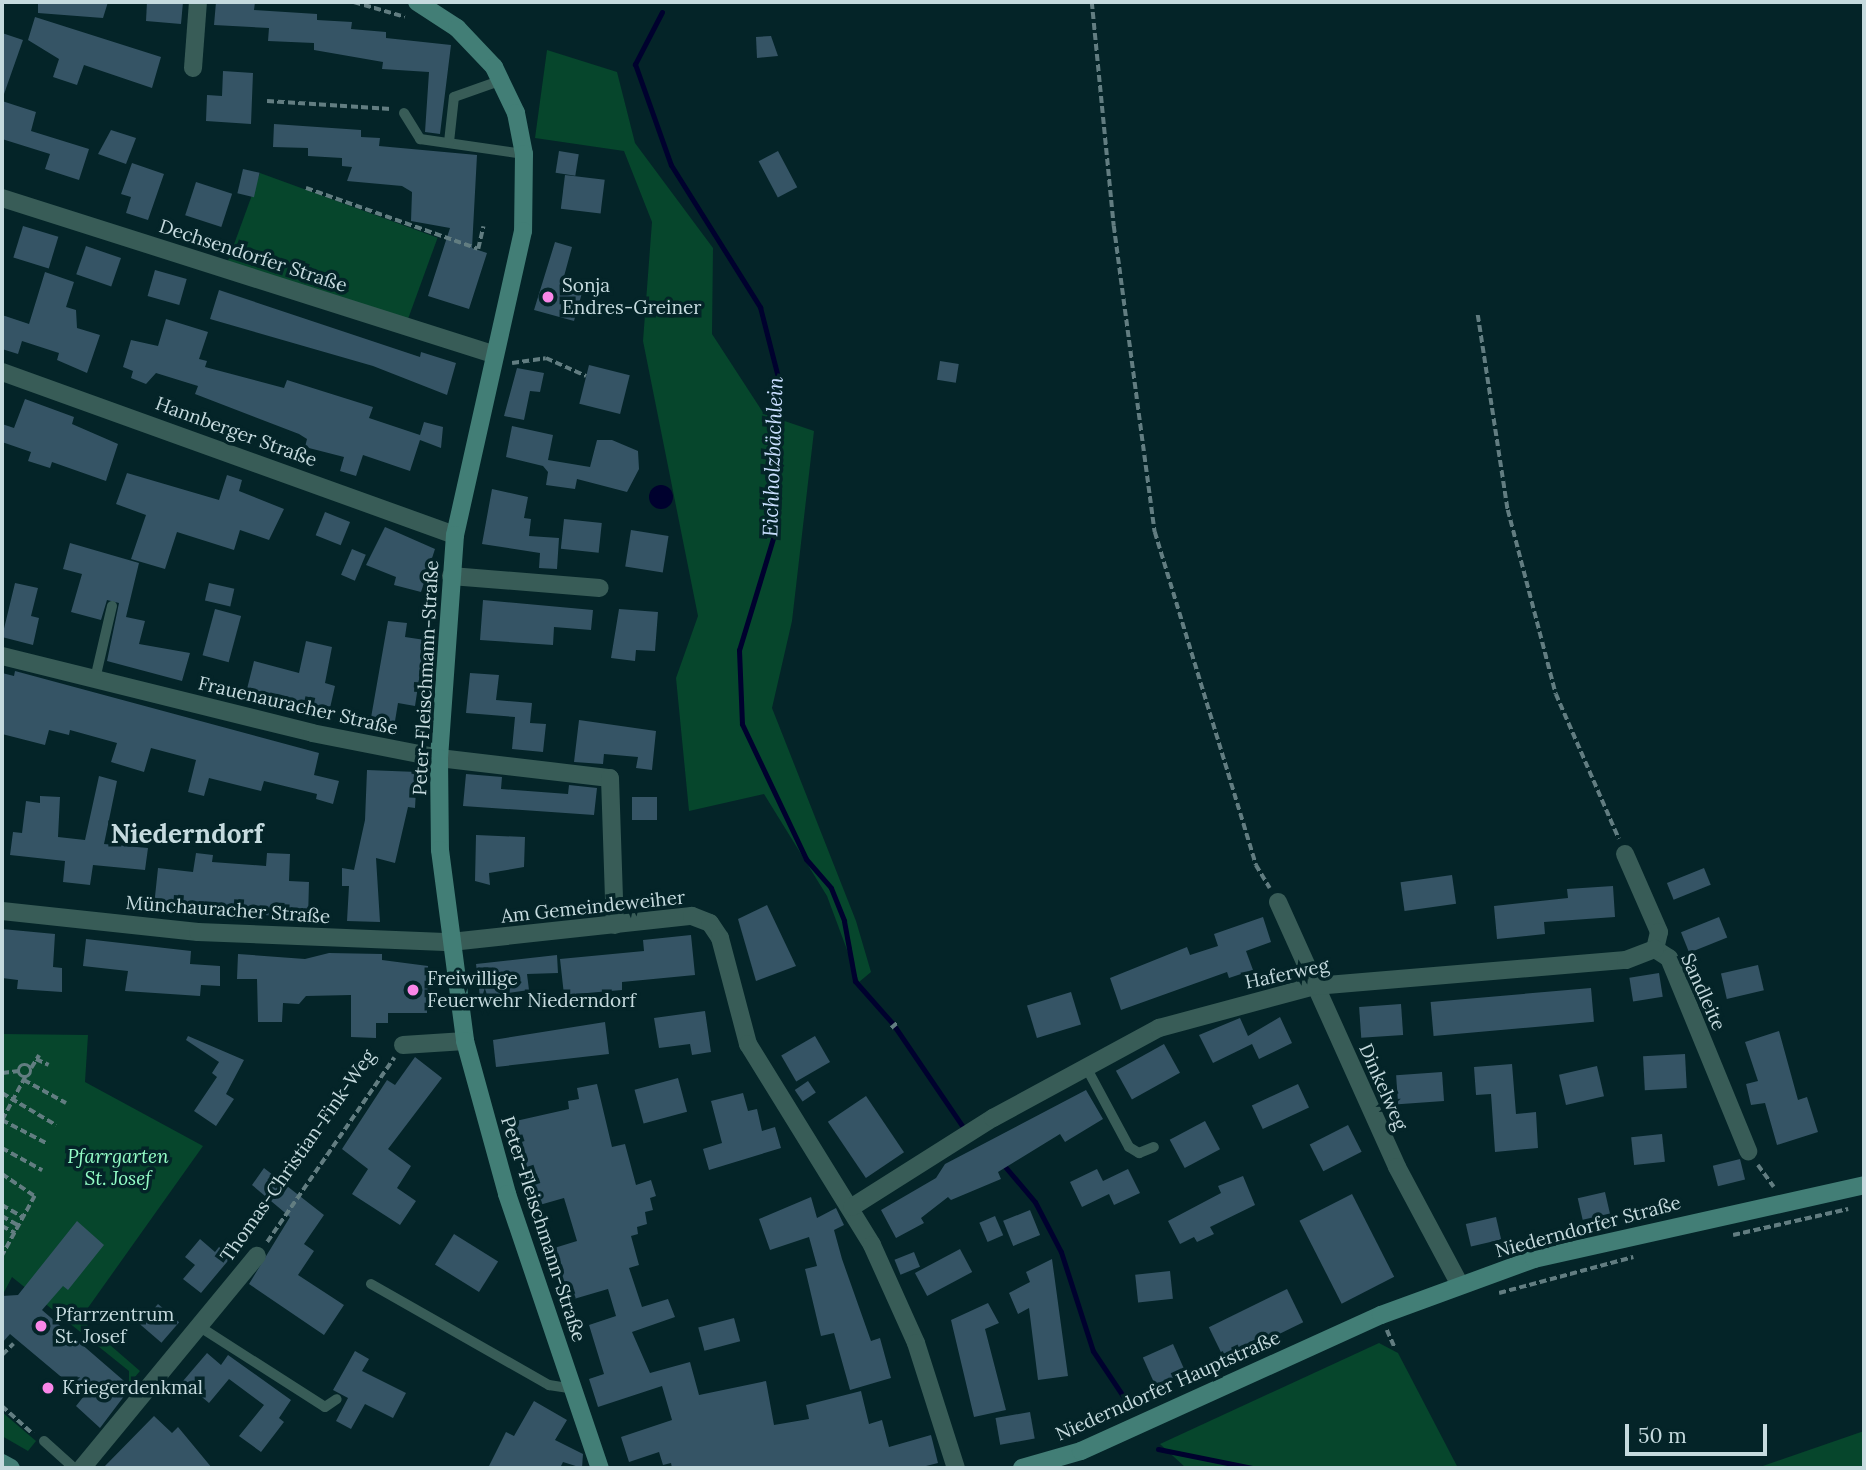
<!DOCTYPE html>
<meta charset="utf-8">
<style>
body{margin:0}
#map{position:relative;width:1866px;height:1470px;overflow:hidden;background:#042428;font-family:Lora,serif}
div>[style]{position:absolute}
.green>*{inset:0;background:#06462c;transform-origin:0 0}
.water>*{inset:0;background:#00012e}
.round{border-radius:50%}
.stream>*{height:5px;margin:-2.5px;padding:0 2.5px;transform-origin:2.5px;border-radius:2.5px;background:#00012e}
.building>*{inset:0;background:#355465;transform-origin:0 0}
.path>*{height:3.5px;margin-top:-1.75px;transform-origin:0;background:repeating-linear-gradient(90deg,#627d81 0 7px,transparent 0 10.5px)}
.path>.ring{margin:-1.75px;padding:0;box-sizing:content-box;background:none;border:3.5px solid #627d81;border-radius:50%}
.lane>*{height:10px;margin:-5px;padding:0 5px;transform-origin:5px;border-radius:5px;background:#385c57}
.street>*{height:18px;margin:-9px;padding:0 9px;transform-origin:9px;border-radius:9px;background:#385c57}
.secondary>*{height:18px;margin:-9px;padding:0 9px;transform-origin:9px;border-radius:9px;background:#427e76}
.dots>*{width:19px;height:19px;translate:-50% -50%;box-sizing:border-box;border:4px solid #042428;border-radius:50%}
span{translate:-50% -50%;white-space:nowrap;text-align:center;line-height:1.15;-webkit-text-stroke:7px #042428;paint-order:stroke}
.street-label{font-size:19px;color:#c5dade}
.poi-label{font-size:19px;color:#c5dade}
.left{translate:0 -50%;text-align:left}
.park-label{font-size:19px;color:#94fdc7;font-style:italic}
.water-label{font-size:21px;color:#c9defe;font-style:italic}
.district-label{font-size:26px;color:#c5dade;font-weight:700}
.frame{position:absolute;inset:0;border:4px solid #c5dade;pointer-events:none}
.scale{position:absolute;left:1625px;top:1424px;width:142px;height:32px;box-sizing:border-box;border:4px solid #c5dade;border-top:0;padding-left:9px;font-size:21px;line-height:24px;white-space:nowrap;color:#c5dade;-webkit-text-stroke:5px #042428;paint-order:stroke}
</style>
<div id="map">
<div class="green">
<i style="clip-path:polygon(547px 50px,617px 72px,635px 143px,713px 248px,712px 334px,764px 414px,814px 431px,792px 621px,772px 708px,856px 921px,871px 972px,859px 982px,827px 896px,764px 794px,689px 811px,676px 678px,698px 616px,643px 341px,652px 222px,624px 151px,535px 138px)"></i>
<i style="left:260px;top:173px;width:189px;height:94px;rotate:20deg"></i>
<i style="clip-path:polygon(2px 1034px,88px 1035px,85px 1082px,203px 1146px,80px 1319px,140px 1371px,129px 1384px,129px 1371px,12px 1277px,2px 1296px)"></i>
<i style="clip-path:polygon(1379px 1343px,1398px 1353px,1458px 1468px,1186px 1468px,1160px 1444px)"></i>
<i style="clip-path:polygon(2px 1412px,36px 1441px,28px 1451px,2px 1436px)"></i>
<i style="clip-path:polygon(1864px 1431px,1864px 1468px,1757px 1468px)"></i>
</div>
<div class="water">
<i class="round" style="left:649px;top:485px;width:24px;height:24px"></i>
</div>
<div class="stream">
<i style="left:662px;top:12px;width:59px;rotate:117.4deg"></i>
<i style="left:635px;top:64px;width:107px;rotate:70.4deg"></i>
<i style="left:671px;top:165px;width:168px;rotate:57.9deg"></i>
<i style="left:760px;top:307px;width:76px;rotate:75.6deg"></i>
<i style="left:779px;top:381px;width:154px;rotate:91.9deg"></i>
<i style="left:774px;top:535px;width:120px;rotate:106.9deg"></i>
<i style="left:739px;top:650px;width:74px;rotate:87.7deg"></i>
<i style="left:742px;top:724px;width:149px;rotate:64.6deg"></i>
<i style="left:806px;top:859px;width:38px;rotate:49deg"></i>
<i style="left:831px;top:888px;width:35px;rotate:68deg"></i>
<i style="left:844px;top:921px;width:61px;rotate:79.6deg"></i>
<i style="left:855px;top:981px;width:57px;rotate:48.5deg"></i>
<i style="left:893px;top:1024px;width:125px;rotate:55.8deg"></i>
<i style="left:1002px;top:1163px;width:51px;rotate:49.8deg"></i>
<i style="left:1035px;top:1202px;width:56px;rotate:62.5deg"></i>
<i style="left:1061px;top:1252px;width:104px;rotate:72.1deg"></i>
<i style="left:1093px;top:1351px;width:61px;rotate:56.3deg"></i>
<i style="left:1158px;top:1449px;width:96px;rotate:11.4deg"></i>
</div>
<div class="building">
<i style="clip-path:polygon(38px 2px,108px 2px,103px 18px,38px 13px)"></i>
<i style="clip-path:polygon(147px 2px,183px 2px,181px 24px,146px 21px)"></i>
<i style="clip-path:polygon(216px 2px,255px 2px,254px 10px,317px 14px,317px 20px,352px 22px,351px 29px,386px 32px,386px 38px,451px 45px,440px 134px,425px 132px,429px 72px,382px 69px,383px 62px,314px 50px,314px 43px,268px 41px,269px 28px,214px 25px)"></i>
<i style="clip-path:polygon(35px 17px,161px 57px,152px 88px,84px 65px,77px 85px,53px 77px,59px 59px,28px 40px)"></i>
<i style="clip-path:polygon(2px 33px,23px 40px,4px 94px,2px 94px)"></i>
<i style="clip-path:polygon(771px 36px,778px 56px,757px 58px,756px 37px)"></i>
<i style="clip-path:polygon(223px 71px,253px 73px,251px 124px,206px 121px,207px 95px,222px 96px)"></i>
<i style="clip-path:polygon(2px 101px,36px 112px,31px 131px,89px 149px,79px 180px,45px 169px,50px 154px,2px 139px)"></i>
<i style="clip-path:polygon(274px 124px,361px 130px,361px 137px,380px 138px,379px 146px,477px 155px,472px 248px,487px 253px,469px 309px,428px 296px,450px 228px,411px 221px,412px 192px,402px 186px,347px 181px,352px 167px,342px 166px,342px 158px,308px 156px,308px 148px,273px 147px)"></i>
<i style="clip-path:polygon(111px 130px,136px 138px,126px 164px,98px 154px)"></i>
<i style="left:559px;top:151px;width:20px;height:22px;rotate:9deg"></i>
<i style="left:778px;top:151px;width:41px;height:22px;rotate:62deg"></i>
<i style="clip-path:polygon(132px 163px,164px 174px,148px 220px,126px 213px,131px 197px,121px 194px)"></i>
<i style="left:243px;top:169px;width:17px;height:25px;rotate:13deg"></i>
<i style="left:565px;top:175px;width:40px;height:34px;rotate:7deg"></i>
<i style="left:196px;top:182px;width:38px;height:35px;rotate:18deg"></i>
<i style="left:23px;top:226px;width:37px;height:33px;rotate:17deg"></i>
<i style="clip-path:polygon(555px 242px,572px 247px,563px 280px,584px 286px,574px 321px,534px 310px)"></i>
<i style="left:86px;top:246px;width:37px;height:30px;rotate:19deg"></i>
<i style="left:155px;top:270px;width:33px;height:27px;rotate:16deg"></i>
<i style="clip-path:polygon(45px 272px,74px 282px,66px 307px,76px 310px,77px 328px,100px 335px,87px 373px,57px 360px,59px 353px,22px 341px,18px 354px,2px 349px,2px 315px,29px 324px)"></i>
<i style="clip-path:polygon(219px 290px,420px 357px,421px 352px,456px 363px,447px 395px,373px 366px,210px 319px)"></i>
<i style="clip-path:polygon(166px 319px,208px 332px,199px 359px,207px 361px,205px 367px,284px 388px,287px 380px,373px 407px,369px 418px,420px 435px,424px 422px,443px 427px,441px 448px,420px 440px,410px 471px,363px 455px,356px 476px,340px 471px,344px 457px,305px 447px,307px 439px,299px 434px,195px 394px,198px 386px,156px 373px,146px 384px,131px 378px,133px 371px,123px 367px,131px 340px,158px 346px)"></i>
<i style="left:940px;top:361px;width:19px;height:19px;rotate:9deg"></i>
<i style="left:589px;top:365px;width:42px;height:40px;rotate:14deg"></i>
<i style="clip-path:polygon(517px 368px,544px 373px,540px 392px,530px 391px,524px 420px,504px 416px)"></i>
<i style="clip-path:polygon(25px 399px,74px 417px,72px 424px,118px 444px,106px 481px,52px 462px,50px 468px,28px 461px,31px 452px,2px 442px,2px 424px,14px 428px)"></i>
<i style="clip-path:polygon(512px 426px,553px 435px,548px 460px,590px 467px,597px 440px,612px 440px,638px 451px,639px 469px,627px 492px,577px 479px,575px 489px,546px 485px,548px 472px,543px 466px,506px 457px)"></i>
<i style="clip-path:polygon(127px 473px,219px 500px,227px 475px,242px 480px,239px 491px,284px 509px,269px 540px,240px 530px,234px 550px,177px 532px,165px 569px,131px 559px,146px 515px,116px 504px)"></i>
<i style="clip-path:polygon(492px 489px,528px 497px,524px 518px,531px 519px,529px 536px,559px 538px,557px 569px,539px 568px,540px 553px,482px 544px)"></i>
<i style="left:325px;top:512px;width:27px;height:25px;rotate:22deg"></i>
<i style="left:564px;top:519px;width:38px;height:30px;rotate:6deg"></i>
<i style="clip-path:polygon(385px 527px,435px 549px,421px 592px,394px 585px,396px 577px,366px 565px)"></i>
<i style="left:631px;top:530px;width:38px;height:37px;rotate:9deg"></i>
<i style="clip-path:polygon(70px 543px,139px 563px,126px 617px,145px 621px,139px 644px,190px 653px,182px 681px,107px 661px,119px 603px,107px 600px,101px 620px,71px 612px,82px 574px,63px 569px)"></i>
<i style="left:352px;top:549px;width:15px;height:28px;rotate:23deg"></i>
<i style="clip-path:polygon(15px 583px,38px 588px,31px 616px,39px 618px,33px 645px,2px 637px)"></i>
<i style="left:209px;top:583px;width:26px;height:18px;rotate:13deg"></i>
<i style="clip-path:polygon(483px 600px,593px 610px,591px 630px,554px 627px,553px 645px,480px 640px)"></i>
<i style="left:215px;top:609px;width:27px;height:48px;rotate:15deg"></i>
<i style="clip-path:polygon(619px 609px,658px 612px,655px 651px,636px 650px,635px 661px,611px 658px)"></i>
<i style="clip-path:polygon(388px 621px,407px 623px,405px 637px,425px 640px,415px 706px,398px 703px,393px 733px,369px 729px)"></i>
<i style="clip-path:polygon(306px 641px,332px 647px,325px 683px,335px 686px,328px 717px,246px 693px,254px 661px,299px 673px)"></i>
<i style="clip-path:polygon(15px 671px,319px 753px,314px 775px,339px 781px,333px 804px,316px 799px,317px 794px,264px 781px,261px 791px,209px 778px,204px 796px,188px 792px,196px 760px,151px 748px,144px 772px,111px 762px,117px 743px,70px 730px,69px 735px,49px 730px,45px 745px,2px 734px,2px 673px,14px 676px)"></i>
<i style="clip-path:polygon(470px 673px,499px 675px,496px 700px,532px 703px,530px 723px,546px 724px,543px 752px,512px 749px,515px 717px,466px 713px)"></i>
<i style="clip-path:polygon(579px 720px,656px 731px,652px 770px,636px 768px,638px 757px,604px 754px,603px 764px,574px 762px)"></i>
<i style="clip-path:polygon(367px 770px,417px 772px,415px 808px,408px 807px,395px 863px,376px 858px,380px 922px,347px 921px,349px 886px,342px 886px,342px 868px,354px 870px,365px 820px)"></i>
<i style="clip-path:polygon(466px 774px,502px 777px,501px 789px,568px 794px,569px 785px,597px 788px,594px 815px,463px 806px)"></i>
<i style="clip-path:polygon(99px 776px,117px 781px,104px 844px,148px 848px,145px 870px,93px 865px,90px 885px,63px 882px,65px 861px,10px 855px,13px 832px,22px 833px,26px 801px,40px 803px,40px 796px,60px 797px,58px 837px,85px 840px)"></i>
<i style="left:657px;top:797px;width:23px;height:25px;rotate:90deg"></i>
<i style="clip-path:polygon(476px 835px,525px 837px,524px 867px,489px 873px,490px 885px,475px 881px)"></i>
<i style="clip-path:polygon(196px 853px,213px 855px,212px 862px,266px 866px,267px 853px,290px 854px,289px 881px,309px 882px,308px 919px,189px 908px,189px 915px,162px 912px,163px 907px,154px 906px,158px 868px,193px 872px)"></i>
<i style="left:1704px;top:868px;width:18px;height:40px;rotate:68deg"></i>
<i style="left:1452px;top:875px;width:29px;height:52px;rotate:82deg"></i>
<i style="clip-path:polygon(1613px 886px,1615px 917px,1544px 922px,1545px 934px,1497px 939px,1494px 906px,1568px 898px,1567px 889px)"></i>
<i style="clip-path:polygon(767px 905px,796px 966px,756px 981px,738px 919px)"></i>
<i style="clip-path:polygon(1263px 917px,1271px 942px,1246px 951px,1253px 970px,1229px 978px,1227px 972px,1121px 1010px,1110px 978px,1187px 947px,1190px 955px,1218px 946px,1214px 934px)"></i>
<i style="left:1719px;top:917px;width:22px;height:41px;rotate:68deg"></i>
<i style="clip-path:polygon(2px 929px,55px 934px,53px 967px,62px 968px,62px 992px,17px 989px,18px 980px,2px 978px)"></i>
<i style="clip-path:polygon(691px 935px,695px 975px,622px 982px,622px 990px,564px 995px,560px 959px,644px 951px,643px 940px)"></i>
<i style="clip-path:polygon(86px 939px,191px 951px,190px 964px,220px 966px,220px 986px,201px 985px,200px 996px,125px 991px,128px 971px,83px 966px)"></i>
<i style="clip-path:polygon(329px 953px,382px 954px,382px 960px,428px 966px,427px 1013px,388px 1013px,388px 1023px,376px 1023px,376px 1038px,351px 1037px,351px 995px,306px 996px,299px 1004px,283px 1003px,282px 1022px,258px 1022px,257px 979px,237px 979px,238px 954px,305px 959px)"></i>
<i style="clip-path:polygon(557px 955px,558px 973px,527px 974px,529px 990px,480px 997px,476px 964px)"></i>
<i style="left:1758px;top:965px;width:26px;height:38px;rotate:77deg"></i>
<i style="left:1659px;top:973px;width:24px;height:30px;rotate:81deg"></i>
<i style="left:1591px;top:988px;width:34px;height:161px;rotate:85deg"></i>
<i style="left:1071px;top:992px;width:34px;height:46px;rotate:73deg"></i>
<i style="left:1401px;top:1004px;width:31px;height:42px;rotate:86deg"></i>
<i style="clip-path:polygon(705px 1011px,711px 1052px,692px 1055px,690px 1044px,659px 1048px,654px 1018px)"></i>
<i style="clip-path:polygon(1280px 1017px,1292px 1043px,1259px 1059px,1252px 1044px,1213px 1063px,1199px 1035px,1240px 1018px,1248px 1036px)"></i>
<i style="clip-path:polygon(605px 1022px,609px 1054px,496px 1067px,493px 1040px)"></i>
<i style="clip-path:polygon(1779px 1031px,1798px 1100px,1807px 1097px,1818px 1132px,1777px 1145px,1765px 1103px,1751px 1105px,1746px 1084px,1758px 1081px,1745px 1042px)"></i>
<i style="clip-path:polygon(188px 1036px,244px 1060px,226px 1094px,234px 1099px,216px 1126px,194px 1111px,217px 1077px,212px 1073px,219px 1062px,186px 1040px)"></i>
<i style="left:815px;top:1036px;width:30px;height:39px;rotate:60deg"></i>
<i style="left:1164px;top:1044px;width:33px;height:55px;rotate:61deg"></i>
<i style="left:1685px;top:1054px;width:34px;height:42px;rotate:87deg"></i>
<i style="clip-path:polygon(415px 1057px,442px 1078px,388px 1149px,411px 1166px,397px 1188px,416px 1201px,400px 1225px,352px 1194px,368px 1169px,342px 1149px,387px 1080px,395px 1085px)"></i>
<i style="clip-path:polygon(1512px 1064px,1516px 1114px,1536px 1112px,1538px 1148px,1495px 1152px,1491px 1094px,1476px 1095px,1474px 1067px)"></i>
<i style="left:1597px;top:1066px;width:31px;height:39px;rotate:77deg"></i>
<i style="left:1442px;top:1072px;width:29px;height:46px;rotate:86deg"></i>
<i style="left:678px;top:1078px;width:35px;height:45px;rotate:75deg"></i>
<i style="left:808px;top:1081px;width:14px;height:16px;rotate:56deg"></i>
<i style="clip-path:polygon(597px 1084px,612px 1147px,625px 1144px,636px 1185px,651px 1180px,656px 1196px,650px 1198px,653px 1210px,645px 1212px,647px 1224px,637px 1227px,638px 1234px,631px 1236px,639px 1265px,629px 1268px,642px 1307px,668px 1299px,675px 1317px,632px 1332px,650px 1373px,690px 1362px,699px 1395px,766px 1381px,774px 1425px,809px 1419px,806px 1405px,861px 1391px,869px 1424px,882px 1420px,889px 1447px,931px 1435px,938px 1463px,918px 1468px,672px 1468px,671px 1463px,663px 1465px,659px 1452px,629px 1462px,621px 1437px,672px 1420px,662px 1386px,598px 1407px,589px 1379px,604px 1374px,589px 1325px,616px 1316px,608px 1289px,567px 1301px,551px 1249px,577px 1241px,564px 1198px,536px 1206px,523px 1157px,515px 1159px,507px 1123px,569px 1109px,568px 1101px,579px 1099px,577px 1088px)"></i>
<i style="left:1298px;top:1084px;width:26px;height:51px;rotate:65deg"></i>
<i style="clip-path:polygon(1086px 1090px,1103px 1119px,1065px 1142px,1060px 1134px,998px 1172px,1001px 1179px,951px 1200px,948px 1197px,921px 1218px,924px 1223px,896px 1238px,881px 1210px,936px 1178px,945px 1164px)"></i>
<i style="clip-path:polygon(743px 1093px,748px 1111px,757px 1109px,762px 1131px,775px 1127px,781px 1148px,709px 1170px,703px 1149px,722px 1143px,711px 1101px)"></i>
<i style="left:866px;top:1096px;width:68px;height:46px;rotate:56deg"></i>
<i style="left:1205px;top:1121px;width:32px;height:40px;rotate:62deg"></i>
<i style="left:1348px;top:1125px;width:30px;height:43px;rotate:63deg"></i>
<i style="left:1662px;top:1134px;width:28px;height:31px;rotate:84deg"></i>
<i style="left:1740px;top:1159px;width:21px;height:28px;rotate:76deg"></i>
<i style="clip-path:polygon(264px 1168px,324px 1215px,304px 1244px,314px 1251px,298px 1275px,344px 1305px,324px 1335px,249px 1284px,290px 1217px,252px 1185px)"></i>
<i style="clip-path:polygon(1097px 1169px,1103px 1181px,1128px 1169px,1140px 1193px,1114px 1205px,1109px 1194px,1082px 1207px,1070px 1182px)"></i>
<i style="clip-path:polygon(1243px 1176px,1255px 1205px,1210px 1227px,1214px 1234px,1197px 1242px,1194px 1237px,1180px 1244px,1168px 1221px,1221px 1193px,1218px 1186px)"></i>
<i style="left:1605px;top:1192px;width:22px;height:28px;rotate:77deg"></i>
<i style="left:1352px;top:1194px;width:93px;height:59px;rotate:63deg"></i>
<i style="clip-path:polygon(811px 1197px,817px 1218px,836px 1208px,844px 1225px,834px 1230px,842px 1259px,871px 1341px,880px 1338px,891px 1378px,850px 1390px,834px 1333px,821px 1336px,805px 1269px,817px 1266px,809px 1237px,770px 1250px,759px 1219px)"></i>
<i style="left:1030px;top:1210px;width:27px;height:29px;rotate:68deg"></i>
<i style="left:995px;top:1216px;width:21px;height:17px;rotate:67deg"></i>
<i style="left:1496px;top:1217px;width:23px;height:31px;rotate:77deg"></i>
<i style="clip-path:polygon(77px 1221px,104px 1245px,68px 1290px,63px 1286px,42px 1310px,131px 1387px,100px 1428px,76px 1406px,84px 1396px,10px 1334px,2px 1343px,2px 1296px,18px 1295px)"></i>
<i style="left:454px;top:1234px;width:52px;height:36px;rotate:32deg"></i>
<i style="clip-path:polygon(200px 1239px,215px 1252px,219px 1247px,232px 1256px,201px 1293px,183px 1279px,195px 1265px,185px 1257px)"></i>
<i style="left:960px;top:1249px;width:26px;height:51px;rotate:62deg"></i>
<i style="left:914px;top:1252px;width:16px;height:21px;rotate:68deg"></i>
<i style="clip-path:polygon(1052px 1259px,1068px 1376px,1038px 1380px,1029px 1308px,1018px 1314px,1009px 1293px,1030px 1282px,1026px 1272px)"></i>
<i style="left:1170px;top:1271px;width:28px;height:35px;rotate:84deg"></i>
<i style="left:1287px;top:1289px;width:37px;height:87px;rotate:64deg"></i>
<i style="clip-path:polygon(988px 1303px,999px 1323px,985px 1329px,1006px 1410px,974px 1417px,951px 1320px)"></i>
<i style="left:158px;top:1304px;width:28px;height:27px;rotate:41deg"></i>
<i style="left:734px;top:1318px;width:24px;height:37px;rotate:75deg"></i>
<i style="left:1173px;top:1344px;width:32px;height:33px;rotate:66deg"></i>
<i style="clip-path:polygon(355px 1351px,369px 1359px,362px 1371px,406px 1393px,393px 1418px,365px 1404px,351px 1429px,336px 1421px,348px 1398px,333px 1390px)"></i>
<i style="clip-path:polygon(207px 1353px,221px 1365px,228px 1355px,291px 1400px,279px 1418px,284px 1422px,261px 1452px,239px 1436px,264px 1405px,229px 1379px,209px 1403px,183px 1381px)"></i>
<i style="clip-path:polygon(534px 1401px,567px 1420px,555px 1440px,583px 1454px,582px 1468px,563px 1462px,560px 1468px,488px 1468px,506px 1432px,514px 1436px)"></i>
<i style="left:1030px;top:1412px;width:27px;height:35px;rotate:80deg"></i>
<i style="clip-path:polygon(154px 1416px,172px 1433px,178px 1427px,212px 1468px,103px 1468px)"></i>
</div>
<div class="path">
<i style="left:354px;top:2px;width:53px;rotate:16.4deg"></i>
<i style="left:1092px;top:2px;width:225px;rotate:84.4deg"></i>
<i style="left:1114px;top:226px;width:309px;rotate:82.4deg"></i>
<i style="left:1155px;top:532px;width:348px;rotate:73.1deg"></i>
<i style="left:1256px;top:865px;width:27px;rotate:59deg"></i>
<i style="left:267px;top:101px;width:124px;rotate:3.7deg"></i>
<i style="left:306px;top:188px;width:182px;rotate:19.5deg"></i>
<i style="left:478px;top:249px;width:23px;rotate:-77deg"></i>
<i style="left:1478px;top:315px;width:197px;rotate:81.3deg"></i>
<i style="left:1508px;top:510px;width:190px;rotate:75.4deg"></i>
<i style="left:1556px;top:694px;width:158px;rotate:66.5deg"></i>
<i style="left:512px;top:363px;width:34px;rotate:-8deg"></i>
<i style="left:546px;top:358px;width:44px;rotate:24.2deg"></i>
<i style="left:891px;top:1028px;width:8px;rotate:-40deg"></i>
<i style="left:36px;top:1059px;width:14px;rotate:25deg"></i>
<i class="ring" style="left:19px;top:1065px;width:8.5px;height:8.5px"></i>
<i style="left:31px;top:1068px;width:15px;rotate:-58deg"></i>
<i style="left:2px;top:1073px;width:17px;rotate:-7deg"></i>
<i style="left:24px;top:1080px;width:48px;rotate:28.7deg"></i>
<i style="left:2px;top:1093px;width:63px;rotate:30.7deg"></i>
<i style="left:2px;top:1120px;width:52px;rotate:27.6deg"></i>
<i style="left:2px;top:1120px;width:49px;rotate:-61.9deg"></i>
<i style="left:2px;top:1148px;width:46px;rotate:28.8deg"></i>
<i style="left:1758px;top:1165px;width:27px;rotate:54deg"></i>
<i style="left:2px;top:1174px;width:40px;rotate:34deg"></i>
<i style="left:35px;top:1196px;width:68px;rotate:118.8deg"></i>
<i style="left:2px;top:1205px;width:24px;rotate:30deg"></i>
<i style="left:2px;top:1216px;width:20px;rotate:30deg"></i>
<i style="left:2px;top:1226px;width:15px;rotate:28deg"></i>
<i style="left:1733px;top:1235px;width:118px;rotate:-12.7deg"></i>
<i style="left:267px;top:1242px;width:224px;rotate:-55.4deg"></i>
<i style="left:2px;top:1281px;width:1px;rotate:90deg"></i>
<i style="left:1499px;top:1293px;width:139px;rotate:-15deg"></i>
<i style="left:1387px;top:1330px;width:20px;rotate:66deg"></i>
<i style="left:2px;top:1355px;width:16px;rotate:-45deg"></i>
<i style="left:2px;top:1406px;width:42px;rotate:42.1deg"></i>
</div>
<div class="lane">
<i style="left:404px;top:113px;width:31px;rotate:58deg"></i>
<i style="left:420px;top:139px;width:105px;rotate:8.2deg"></i>
<i style="left:449px;top:142px;width:45px;rotate:-83.7deg"></i>
<i style="left:454px;top:97px;width:51px;rotate:-19.5deg"></i>
<i style="left:95px;top:679px;width:75px;rotate:-76.9deg"></i>
<i style="left:1085px;top:1065px;width:93px;rotate:61.8deg"></i>
<i style="left:1129px;top:1147px;width:12px;rotate:31deg"></i>
<i style="left:1139px;top:1153px;width:16px;rotate:-22deg"></i>
<i style="left:371px;top:1284px;width:205px;rotate:29.6deg"></i>
<i style="left:549px;top:1385px;width:25px;rotate:9deg"></i>
<i style="left:200px;top:1327px;width:148px;rotate:32.6deg"></i>
<i style="left:325px;top:1407px;width:14px;rotate:-34deg"></i>
<i style="left:44px;top:1441px;width:40px;rotate:42deg"></i>
</div>
<div class="street">
<i style="left:193px;top:68px;width:66px;rotate:-85.7deg"></i>
<i style="left:2px;top:198px;width:515px;rotate:17.63deg"></i>
<i style="left:2px;top:372px;width:481px;rotate:19.8deg"></i>
<i style="left:451px;top:576px;width:149px;rotate:4.6deg"></i>
<i style="left:2px;top:656px;width:319px;rotate:13.9deg"></i>
<i style="left:312px;top:733px;width:129px;rotate:11.1deg"></i>
<i style="left:439px;top:758px;width:172px;rotate:6.7deg"></i>
<i style="left:610px;top:778px;width:147px;rotate:88.1deg"></i>
<i style="left:1625px;top:854px;width:85px;rotate:66.4deg"></i>
<i style="left:1659px;top:932px;width:17px;rotate:103deg"></i>
<i style="left:1655px;top:949px;width:17px;rotate:33deg"></i>
<i style="left:1669px;top:958px;width:209px;rotate:67.7deg"></i>
<i style="left:1278px;top:902px;width:290px;rotate:65.8deg"></i>
<i style="left:1397px;top:1167px;width:134px;rotate:61.9deg"></i>
<i style="left:2px;top:911px;width:197px;rotate:6.1deg"></i>
<i style="left:198px;top:932px;width:253px;rotate:2.3deg"></i>
<i style="left:451px;top:942px;width:242px;rotate:-6.2deg"></i>
<i style="left:692px;top:916px;width:19px;rotate:21deg"></i>
<i style="left:710px;top:923px;width:18px;rotate:56deg"></i>
<i style="left:720px;top:938px;width:110px;rotate:75.2deg"></i>
<i style="left:748px;top:1044px;width:236px;rotate:58.3deg"></i>
<i style="left:872px;top:1245px;width:107px;rotate:65.8deg"></i>
<i style="left:916px;top:1343px;width:131px;rotate:72.3deg"></i>
<i style="left:403px;top:1045px;width:62px;rotate:-3.7deg"></i>
<i style="left:852px;top:1207px;width:167px;rotate:-32.3deg"></i>
<i style="left:993px;top:1118px;width:189px;rotate:-28.5deg"></i>
<i style="left:1159px;top:1028px;width:162px;rotate:-15.1deg"></i>
<i style="left:1315px;top:986px;width:312px;rotate:-4.8deg"></i>
<i style="left:1626px;top:960px;width:31px;rotate:-21deg"></i>
<i style="left:82px;top:1468px;width:275px;rotate:-50.5deg"></i>
</div>
<div class="secondary">
<i style="left:417px;top:2px;width:48px;rotate:33deg"></i>
<i style="left:457px;top:28px;width:54px;rotate:46.5deg"></i>
<i style="left:494px;top:67px;width:51px;rotate:64.4deg"></i>
<i style="left:516px;top:113px;width:42px;rotate:79deg"></i>
<i style="left:524px;top:154px;width:77px;rotate:90.7deg"></i>
<i style="left:523px;top:231px;width:312px;rotate:102.6deg"></i>
<i style="left:455px;top:535px;width:224px;rotate:94.1deg"></i>
<i style="left:439px;top:758px;width:92px;rotate:89.4deg"></i>
<i style="left:440px;top:850px;width:193px;rotate:82.5deg"></i>
<i style="left:465px;top:1041px;width:159px;rotate:74.6deg"></i>
<i style="left:507px;top:1194px;width:289px;rotate:71.3deg"></i>
<i style="left:2px;top:1463px;width:10px;rotate:29deg"></i>
<i style="left:1022px;top:1468px;width:61px;rotate:-16.1deg"></i>
<i style="left:1081px;top:1451px;width:329px;rotate:-24.4deg"></i>
<i style="left:1381px;top:1315px;width:163px;rotate:-20.1deg"></i>
<i style="left:1534px;top:1259px;width:338px;rotate:-12.6deg"></i>
</div>
<div class="dots">
<i style="left:548px;top:297px;background:#f987e8"></i>
<i style="left:413px;top:990px;background:#f987e8"></i>
<i style="left:41px;top:1326px;background:#f987e8"></i>
<i style="left:48px;top:1388px;background:#f987e8"></i>
</div>
<div class="street-label">
<span style="left:253px;top:256px;rotate:18deg">Dechsendorfer Straße</span>
<span style="left:236px;top:432px;rotate:20deg">Hannberger Straße</span>
<span style="left:426px;top:678px;rotate:-87deg">Peter-Fleischmann-Straße</span>
<span style="left:298px;top:706px;rotate:13deg">Frauenauracher Straße</span>
<span style="left:593px;top:907px;rotate:-6deg">Am Gemeindeweiher</span>
<span style="left:228px;top:910px;rotate:4deg">Münchauracher Straße</span>
<span style="left:1287px;top:974px;rotate:-12deg">Haferweg</span>
<span style="left:1703px;top:992px;rotate:66deg">Sandleite</span>
<span style="left:1383px;top:1087px;rotate:66deg">Dinkelweg</span>
<span style="left:298px;top:1156px;rotate:-55deg">Thomas-Christian-Fink-Weg</span>
<span style="left:1588px;top:1227px;rotate:-15deg">Niederndorfer Straße</span>
<span style="left:543px;top:1229px;rotate:72deg">Peter-Fleischmann-Straße</span>
<span style="left:1168px;top:1386px;rotate:-24deg">Niederndorfer Hauptstraße</span>
</div>
<div class="poi-label">
<span class="left" style="left:562px;top:297px">Sonja<br>Endres-Greiner</span>
<span class="left" style="left:427px;top:990px">Freiwillige<br>Feuerwehr Niederndorf</span>
<span class="left" style="left:55px;top:1326px">Pfarrzentrum<br>St. Josef</span>
<span class="left" style="left:62px;top:1388px">Kriegerdenkmal</span>
</div>
<div class="park-label">
<span style="left:118px;top:1168px">Pfarrgarten<br>St. Josef</span>
</div>
<div class="water-label">
<span style="left:773px;top:457px;rotate:-88deg">Eichholzbächlein</span>
</div>
<div class="district-label">
<span style="left:187px;top:834px">Niederndorf</span>
</div>
<div class="frame"></div>
<div class="scale">50 m</div>
</div>
